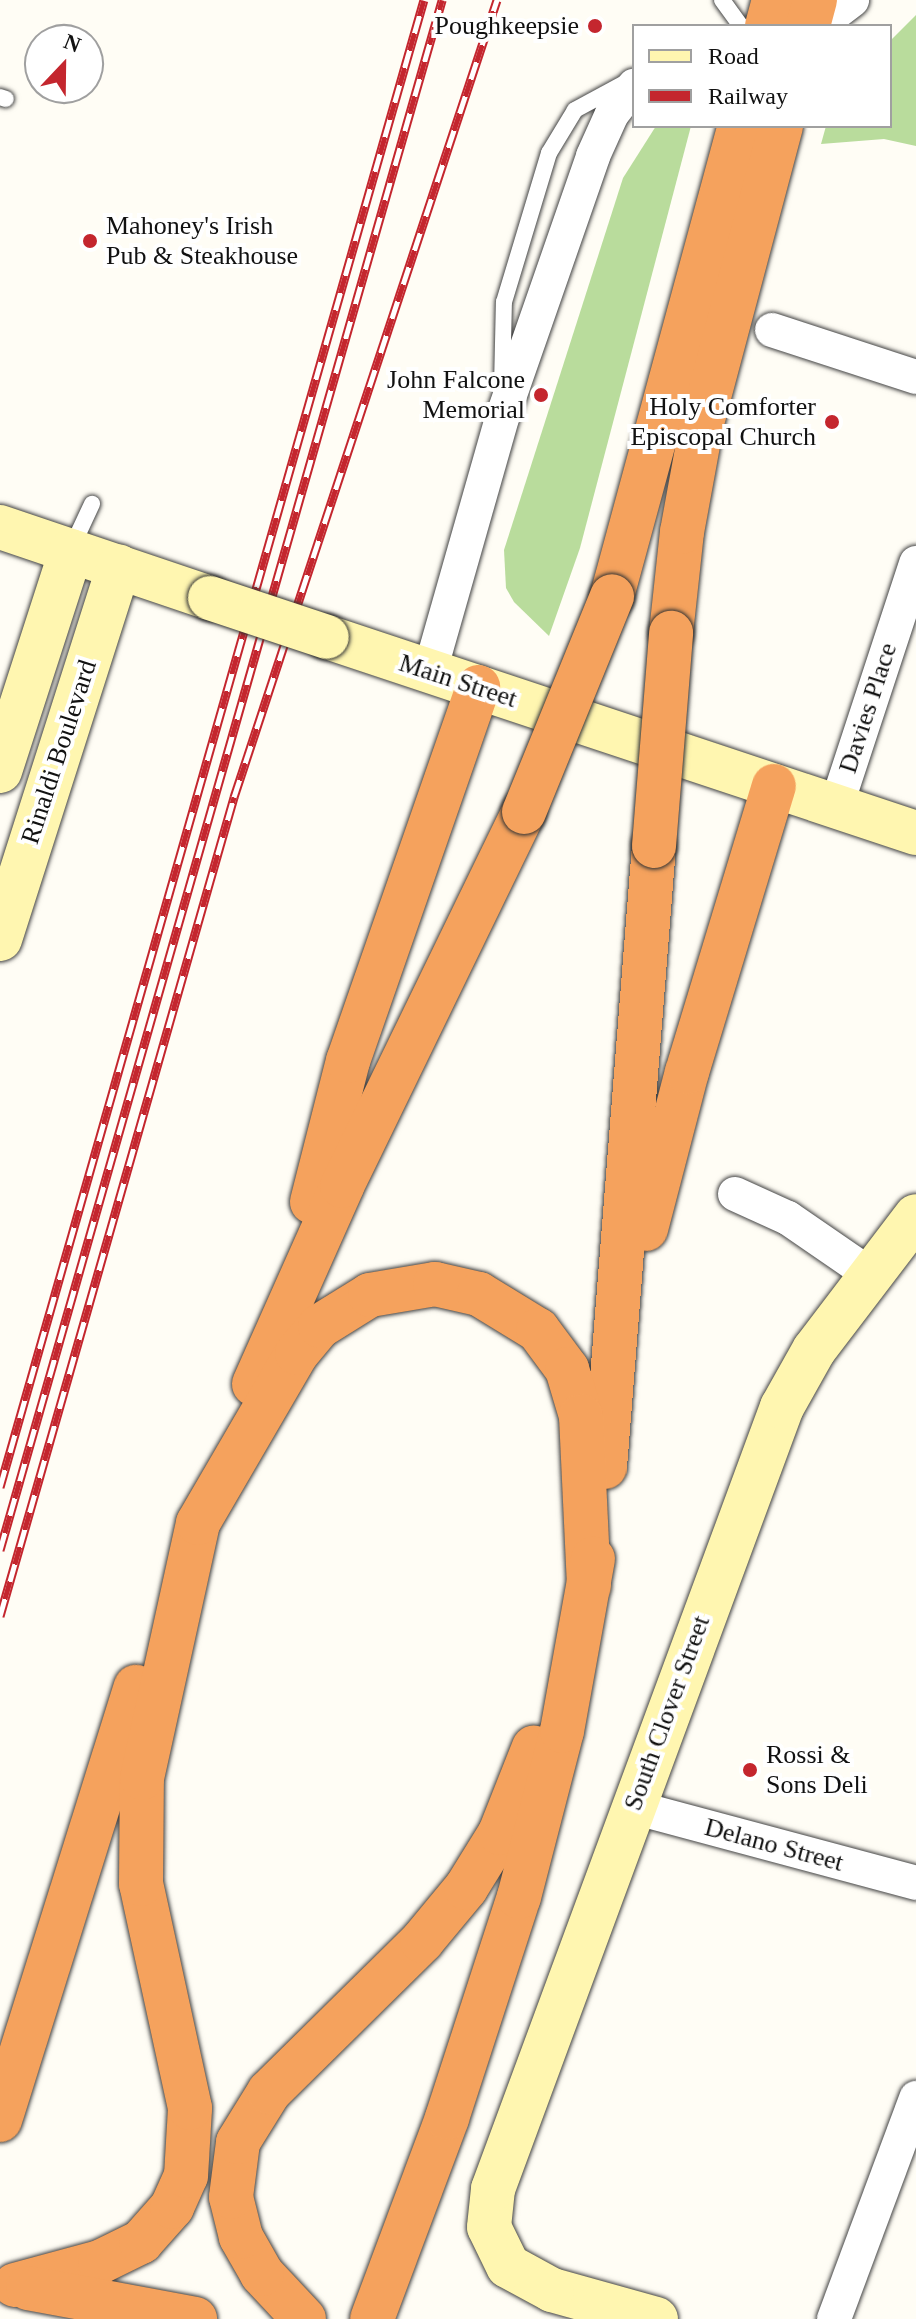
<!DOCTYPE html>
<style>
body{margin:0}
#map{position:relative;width:916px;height:2319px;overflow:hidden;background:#fffdf5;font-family:Georgia,serif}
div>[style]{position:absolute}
.forest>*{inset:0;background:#b9dc9c}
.roads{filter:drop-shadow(0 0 2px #444) drop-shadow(0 0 2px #444)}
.lane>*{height:16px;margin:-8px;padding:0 8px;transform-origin:8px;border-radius:8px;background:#fff}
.street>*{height:34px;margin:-17px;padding:0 17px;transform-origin:17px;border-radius:17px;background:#fff}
.secondary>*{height:44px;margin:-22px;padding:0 22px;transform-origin:22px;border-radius:22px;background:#fff6b0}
.highway>*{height:44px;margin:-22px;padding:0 22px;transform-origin:22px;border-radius:22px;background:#f5a25d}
.rail>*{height:9px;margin-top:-4.5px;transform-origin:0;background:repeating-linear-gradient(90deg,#fff 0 18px,#c4262e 0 36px);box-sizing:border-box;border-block:2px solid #c4262e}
.bridges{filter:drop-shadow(0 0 2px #333) drop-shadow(0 0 2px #333)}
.secondary-bridge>*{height:44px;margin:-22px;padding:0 22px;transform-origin:22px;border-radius:22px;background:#fff6b0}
.highway-bridge>*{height:44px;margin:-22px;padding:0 22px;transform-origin:22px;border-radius:22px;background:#f5a25d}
.dots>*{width:22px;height:22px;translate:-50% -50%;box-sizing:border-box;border:4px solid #fff;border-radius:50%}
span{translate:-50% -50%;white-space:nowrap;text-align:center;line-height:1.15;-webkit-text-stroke:8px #fff;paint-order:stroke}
.poi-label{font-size:26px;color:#111}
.right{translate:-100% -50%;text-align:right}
.left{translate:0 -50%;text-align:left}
.street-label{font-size:26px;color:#111}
.legend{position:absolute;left:632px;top:24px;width:260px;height:104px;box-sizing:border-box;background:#fff;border:2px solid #a0a0a0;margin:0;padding:10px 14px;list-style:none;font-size:24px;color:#111}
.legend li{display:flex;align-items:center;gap:16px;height:40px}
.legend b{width:40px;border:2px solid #a0a0a0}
.north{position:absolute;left:24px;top:24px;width:80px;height:80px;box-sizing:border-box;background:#fff;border:2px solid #a0a0a0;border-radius:50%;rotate:22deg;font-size:22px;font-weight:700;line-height:32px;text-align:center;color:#111}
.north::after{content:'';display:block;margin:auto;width:28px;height:36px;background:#c4262e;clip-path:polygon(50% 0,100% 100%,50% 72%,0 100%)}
</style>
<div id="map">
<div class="forest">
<i style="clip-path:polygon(916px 15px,916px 146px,884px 139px,821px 144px,826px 126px,890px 126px,890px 41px)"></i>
<i style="clip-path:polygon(656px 126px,691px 126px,580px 548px,549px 636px,514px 602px,506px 588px,504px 550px,623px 178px)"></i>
</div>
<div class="roads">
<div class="lane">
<i style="left:722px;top:0;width:32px;rotate:54deg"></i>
<i style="left:0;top:97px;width:6px;rotate:18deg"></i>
<i style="left:502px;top:387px;width:85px;rotate:-88.7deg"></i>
<i style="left:504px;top:302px;width:156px;rotate:-73.2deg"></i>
<i style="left:549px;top:153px;width:50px;rotate:-58.8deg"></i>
<i style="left:575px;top:110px;width:57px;rotate:-28.4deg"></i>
<i style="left:71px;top:549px;width:50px;rotate:-65deg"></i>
</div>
<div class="street">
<i style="left:818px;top:26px;width:43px;rotate:-37.4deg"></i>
<i style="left:772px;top:330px;width:151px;rotate:18.1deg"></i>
<i style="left:430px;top:671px;width:263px;rotate:-74.1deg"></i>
<i style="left:502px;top:418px;width:277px;rotate:-70.8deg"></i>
<i style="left:593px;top:156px;width:46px;rotate:-65.7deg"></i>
<i style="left:612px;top:114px;width:36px;rotate:-52deg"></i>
<i style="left:836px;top:807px;width:257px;rotate:-71.8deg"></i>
<i style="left:735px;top:1194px;width:58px;rotate:24.4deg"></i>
<i style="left:788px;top:1218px;width:101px;rotate:34.5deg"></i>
<i style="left:633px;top:1807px;width:293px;rotate:15deg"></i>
<i style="left:834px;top:2319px;width:236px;rotate:-69.6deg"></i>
</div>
<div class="secondary">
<i style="left:0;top:527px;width:222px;rotate:18.7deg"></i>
<i style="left:327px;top:637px;width:621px;rotate:18.41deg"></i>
<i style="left:0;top:771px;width:231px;rotate:-72.1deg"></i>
<i style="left:0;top:939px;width:391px;rotate:-72.3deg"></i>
<i style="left:656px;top:2319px;width:108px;rotate:-164.4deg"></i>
<i style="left:552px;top:2290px;width:50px;rotate:-151.4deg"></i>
<i style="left:508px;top:2266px;width:43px;rotate:-116deg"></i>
<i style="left:489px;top:2227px;width:38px;rotate:-84deg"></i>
<i style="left:493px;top:2189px;width:834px;rotate:-69.72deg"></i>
<i style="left:782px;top:1407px;width:65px;rotate:-60.7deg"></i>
<i style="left:814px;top:1350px;width:168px;rotate:-52.7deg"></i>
</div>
<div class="highway">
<i style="left:767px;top:26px;width:27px;rotate:-75deg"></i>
<i style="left:808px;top:26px;width:27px;rotate:-75deg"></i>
<i style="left:612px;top:596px;width:487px;rotate:-74.8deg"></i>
<i style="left:671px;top:633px;width:102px;rotate:-83.8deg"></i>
<i style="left:682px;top:532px;width:111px;rotate:-79.6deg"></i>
<i style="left:702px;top:423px;width:307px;rotate:-75.1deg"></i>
<i style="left:312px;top:1202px;width:146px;rotate:-75.7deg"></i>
<i style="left:348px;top:1061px;width:396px;rotate:-70.8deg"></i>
<i style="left:646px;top:1229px;width:162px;rotate:-75.4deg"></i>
<i style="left:687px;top:1072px;width:299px;rotate:-73.1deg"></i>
<i style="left:254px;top:1384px;width:217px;rotate:-66deg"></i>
<i style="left:342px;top:1186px;width:416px;rotate:-64.1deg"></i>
<i style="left:605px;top:1467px;width:623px;rotate:-85.49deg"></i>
<i style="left:0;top:2120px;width:454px;rotate:-72.6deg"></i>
<i style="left:15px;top:2285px;width:88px;rotate:-15.1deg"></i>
<i style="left:100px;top:2262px;width:46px;rotate:-26deg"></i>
<i style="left:141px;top:2242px;width:47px;rotate:-48.5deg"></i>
<i style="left:172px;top:2207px;width:34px;rotate:-66deg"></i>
<i style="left:186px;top:2176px;width:68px;rotate:-86.6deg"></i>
<i style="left:190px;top:2108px;width:229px;rotate:-102.3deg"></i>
<i style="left:141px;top:1884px;width:106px;rotate:-89.5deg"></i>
<i style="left:142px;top:1778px;width:261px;rotate:-77.6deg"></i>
<i style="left:198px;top:1523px;width:197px;rotate:-59.8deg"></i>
<i style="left:297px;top:1353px;width:35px;rotate:-50deg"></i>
<i style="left:320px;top:1326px;width:59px;rotate:-31.8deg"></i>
<i style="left:370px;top:1295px;width:66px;rotate:-9.6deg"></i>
<i style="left:435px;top:1284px;width:45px;rotate:12.8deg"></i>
<i style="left:479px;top:1294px;width:69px;rotate:31.4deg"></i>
<i style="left:538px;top:1330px;width:49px;rotate:53.4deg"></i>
<i style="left:567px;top:1369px;width:49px;rotate:73.4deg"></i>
<i style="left:581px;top:1416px;width:170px;rotate:87.3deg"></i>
<i style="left:28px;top:2288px;width:170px;rotate:10.5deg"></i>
<i style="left:304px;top:2319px;width:62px;rotate:-133deg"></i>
<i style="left:262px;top:2274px;width:43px;rotate:-119.6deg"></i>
<i style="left:241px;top:2237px;width:41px;rotate:-104deg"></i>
<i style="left:231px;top:2197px;width:55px;rotate:-82.7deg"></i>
<i style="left:238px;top:2142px;width:59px;rotate:-58.2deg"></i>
<i style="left:269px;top:2092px;width:215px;rotate:-44.6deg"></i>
<i style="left:422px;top:1941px;width:69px;rotate:-50.3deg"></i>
<i style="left:466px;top:1888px;width:65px;rotate:-58.3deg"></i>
<i style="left:500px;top:1833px;width:92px;rotate:-68.4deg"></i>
<i style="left:372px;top:2319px;width:215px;rotate:-69.5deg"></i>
<i style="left:447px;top:2118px;width:232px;rotate:-72deg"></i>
<i style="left:519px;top:1897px;width:171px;rotate:-75.5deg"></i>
<i style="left:562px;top:1731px;width:175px;rotate:-79.8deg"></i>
</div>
</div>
<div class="rail">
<i style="left:0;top:1487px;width:1546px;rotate:-74.09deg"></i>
<i style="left:0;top:1550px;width:1612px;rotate:-74.08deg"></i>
<i style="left:0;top:1616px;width:852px;rotate:-74.05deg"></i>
<i style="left:234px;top:797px;width:839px;rotate:-71.74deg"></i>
</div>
<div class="bridges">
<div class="secondary-bridge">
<i style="left:210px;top:598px;width:123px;rotate:18.4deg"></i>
</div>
<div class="highway-bridge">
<i style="left:524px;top:812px;width:233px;rotate:-67.8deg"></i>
<i style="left:654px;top:846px;width:214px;rotate:-85.4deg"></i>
</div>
</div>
<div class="dots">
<i style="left:595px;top:26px;background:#c4262e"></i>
<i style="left:90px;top:241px;background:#c4262e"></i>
<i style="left:541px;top:395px;background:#c4262e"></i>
<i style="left:832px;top:422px;background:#c4262e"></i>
<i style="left:750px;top:1770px;background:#c4262e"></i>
</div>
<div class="poi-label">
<span class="right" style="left:579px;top:26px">Poughkeepsie</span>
<span class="left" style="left:106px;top:241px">Mahoney's Irish<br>Pub &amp; Steakhouse</span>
<span class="right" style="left:525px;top:395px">John Falcone<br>Memorial</span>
<span class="right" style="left:816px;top:422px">Holy Comforter<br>Episcopal Church</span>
<span class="left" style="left:766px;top:1770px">Rossi &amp;<br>Sons Deli</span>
</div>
<div class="street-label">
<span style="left:458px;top:681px;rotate:18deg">Main Street</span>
<span style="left:868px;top:708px;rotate:-72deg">Davies Place</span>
<span style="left:59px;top:752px;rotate:-72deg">Rinaldi Boulevard</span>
<span style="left:667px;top:1713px;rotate:-70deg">South Clover Street</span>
<span style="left:774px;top:1845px;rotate:15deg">Delano Street</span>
</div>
<ul class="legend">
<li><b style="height:10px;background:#fff6b0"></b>Road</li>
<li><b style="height:10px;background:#c4262e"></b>Railway</li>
</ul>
<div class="north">N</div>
</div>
